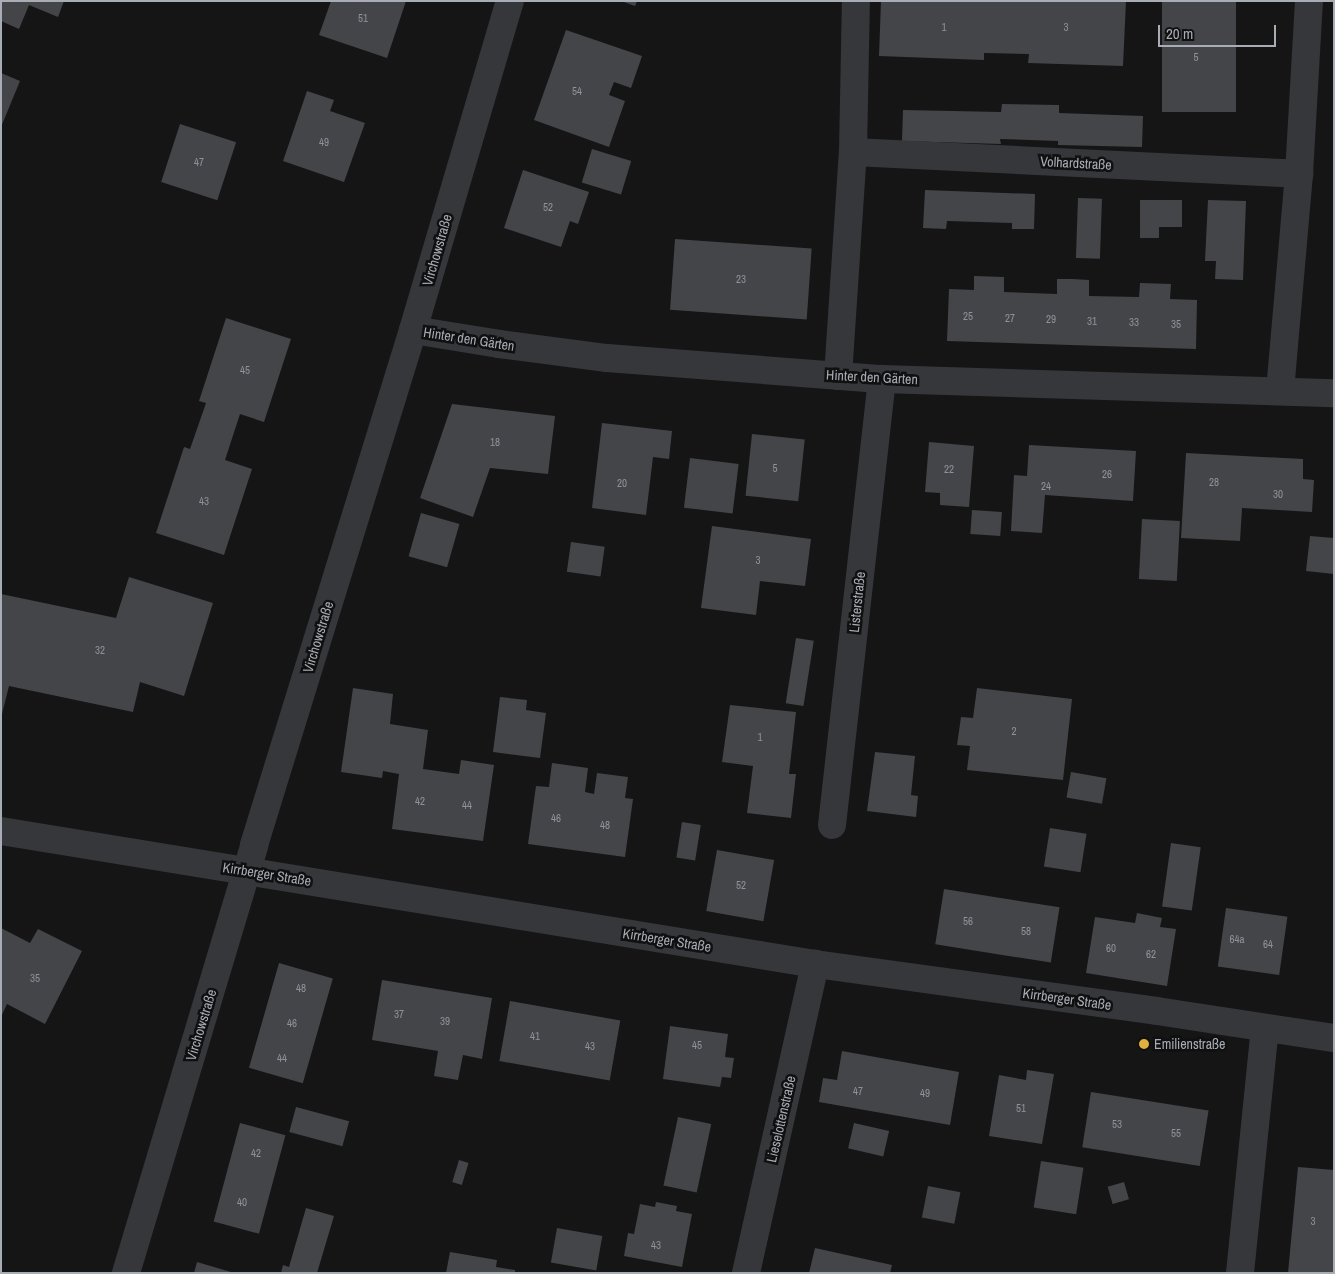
<!DOCTYPE html>
<meta charset="utf-8">
<style>
body{margin:0}
#map{position:relative;width:1335px;height:1274px;overflow:hidden;background:#151516;font-family:"Archivo Narrow",sans-serif}
div>[style]{position:absolute}
.building>*{inset:0;background:#444549;transform-origin:0 0}
.street>*{height:28px;margin:-14px;padding:0 14px;transform-origin:14px;border-radius:14px;background:#36373b}
.dots>*{width:14px;height:14px;translate:-50% -50%;box-sizing:border-box;border:2px solid #101011;border-radius:50%}
span{translate:-50% -50%;white-space:nowrap;text-align:center;line-height:1.15;-webkit-text-stroke:5px #101011;paint-order:stroke}
.number-label{font-size:11px;color:#8f929a}
.number-label span{-webkit-text-stroke-width:0}
.street-label{font-size:14px;color:#a8acb5}
.poi-label{font-size:14px;color:#a8acb5}
.left{translate:0 -50%;text-align:left}
.frame{position:absolute;inset:0;border:2px solid #a8acb5;pointer-events:none}
.scale{position:absolute;left:1158px;top:25px;width:118px;height:22px;box-sizing:border-box;border:2px solid #a8acb5;border-top:0;padding-left:6px;font-size:15px;line-height:18px;white-space:nowrap;color:#a8acb5;-webkit-text-stroke:4px #101011;paint-order:stroke}
</style>
<div id="map">
<div class="building">
<i style="clip-path:polygon(1px 1px,64px 1px,58px 17px,29px 5px,19px 29px,1px 21px)"></i>
<i style="clip-path:polygon(331px 1px,406px 1px,387px 58px,319px 35px)"></i>
<i style="clip-path:polygon(621px 1px,637px 1px,635px 6px)"></i>
<i style="clip-path:polygon(881px 1px,1126px 1px,1123px 66px,1028px 63px,1029px 54px,984px 53px,984px 60px,879px 56px)"></i>
<i style="left:1162px;top:1px;width:74px;height:111px"></i>
<i style="clip-path:polygon(566px 30px,642px 56px,631px 88px,614px 82px,609px 95px,625px 101px,609px 147px,534px 120px)"></i>
<i style="clip-path:polygon(1px 73px,20px 81px,1px 127px)"></i>
<i style="clip-path:polygon(307px 91px,334px 100px,330px 111px,365px 123px,344px 182px,283px 161px)"></i>
<i style="clip-path:polygon(1002px 104px,1059px 105px,1059px 113px,1143px 116px,1142px 147px,1058px 145px,1058px 141px,1000px 139px,1001px 144px,902px 141px,903px 110px,1001px 112px)"></i>
<i style="left:180px;top:124px;width:59px;height:61px;rotate:18deg"></i>
<i style="left:592px;top:149px;width:41px;height:35px;rotate:17deg"></i>
<i style="clip-path:polygon(523px 170px,589px 192px,578px 224px,570px 221px,561px 247px,504px 228px)"></i>
<i style="clip-path:polygon(925px 190px,1035px 194px,1034px 229px,1012px 229px,1012px 223px,947px 221px,946px 229px,923px 228px)"></i>
<i style="left:1078px;top:198px;width:24px;height:60px;rotate:2deg"></i>
<i style="clip-path:polygon(1140px 200px,1182px 200px,1182px 227px,1159px 227px,1159px 238px,1140px 238px)"></i>
<i style="clip-path:polygon(1208px 200px,1246px 201px,1243px 280px,1215px 279px,1216px 261px,1205px 261px)"></i>
<i style="left:675px;top:239px;width:137px;height:71px;rotate:4deg"></i>
<i style="clip-path:polygon(974px 276px,1004px 277px,1004px 292px,1057px 294px,1057px 279px,1072px 279px,1089px 280px,1089px 296px,1139px 297px,1140px 283px,1171px 284px,1170px 299px,1197px 300px,1196px 349px,947px 341px,949px 289px,974px 290px)"></i>
<i style="clip-path:polygon(226px 318px,291px 339px,264px 422px,240px 414px,225px 460px,252px 469px,224px 555px,156px 533px,184px 447px,190px 449px,206px 403px,199px 401px)"></i>
<i style="clip-path:polygon(452px 404px,555px 416px,548px 474px,490px 468px,473px 517px,420px 498px)"></i>
<i style="clip-path:polygon(602px 423px,672px 431px,669px 459px,653px 457px,646px 515px,592px 508px)"></i>
<i style="left:752px;top:434px;width:53px;height:62px;rotate:6deg"></i>
<i style="clip-path:polygon(929px 442px,974px 446px,969px 507px,940px 505px,940px 493px,925px 492px)"></i>
<i style="clip-path:polygon(1029px 445px,1136px 451px,1133px 501px,1045px 495px,1042px 533px,1011px 531px,1014px 475px,1027px 476px)"></i>
<i style="clip-path:polygon(1186px 453px,1303px 459px,1303px 479px,1314px 480px,1312px 512px,1242px 508px,1240px 541px,1181px 538px)"></i>
<i style="left:690px;top:458px;width:49px;height:50px;rotate:7deg"></i>
<i style="left:972px;top:510px;width:30px;height:24px;rotate:4deg"></i>
<i style="left:421px;top:513px;width:40px;height:45px;rotate:16deg"></i>
<i style="left:1142px;top:519px;width:38px;height:60px;rotate:3deg"></i>
<i style="clip-path:polygon(712px 526px,811px 539px,805px 586px,760px 581px,756px 615px,701px 608px)"></i>
<i style="clip-path:polygon(1310px 536px,1334px 538px,1334px 574px,1306px 571px)"></i>
<i style="left:571px;top:542px;width:34px;height:30px;rotate:8deg"></i>
<i style="clip-path:polygon(129px 577px,213px 603px,184px 696px,140px 682px,133px 712px,9px 686px,1px 718px,1px 594px,116px 618px)"></i>
<i style="left:796px;top:638px;width:18px;height:66px;rotate:9deg"></i>
<i style="clip-path:polygon(353px 688px,393px 694px,390px 724px,428px 730px,423px 769px,459px 774px,461px 760px,494px 765px,483px 841px,392px 829px,399px 774px,383px 771px,382px 778px,341px 772px)"></i>
<i style="clip-path:polygon(977px 688px,1072px 699px,1063px 780px,967px 770px,970px 746px,957px 745px,961px 717px,973px 718px)"></i>
<i style="clip-path:polygon(500px 697px,527px 700px,526px 710px,546px 713px,540px 758px,493px 752px)"></i>
<i style="clip-path:polygon(730px 705px,796px 712px,789px 774px,796px 774px,791px 818px,747px 813px,753px 766px,722px 762px)"></i>
<i style="clip-path:polygon(875px 752px,915px 756px,911px 795px,918px 796px,916px 817px,867px 811px)"></i>
<i style="clip-path:polygon(552px 763px,588px 768px,585px 792px,594px 794px,597px 773px,628px 777px,625px 798px,633px 799px,625px 857px,528px 844px,536px 786px,549px 787px)"></i>
<i style="left:1071px;top:772px;width:36px;height:26px;rotate:10deg"></i>
<i style="left:682px;top:822px;width:19px;height:36px;rotate:9deg"></i>
<i style="left:1050px;top:828px;width:37px;height:39px;rotate:9deg"></i>
<i style="left:1171px;top:843px;width:30px;height:64px;rotate:8deg"></i>
<i style="left:717px;top:850px;width:58px;height:62px;rotate:10deg"></i>
<i style="left:944px;top:889px;width:117px;height:56px;rotate:9deg"></i>
<i style="left:1226px;top:908px;width:62px;height:59px;rotate:8deg"></i>
<i style="clip-path:polygon(1137px 913px,1162px 918px,1160px 927px,1176px 929px,1167px 986px,1086px 973px,1095px 917px,1135px 923px)"></i>
<i style="clip-path:polygon(1px 928px,30px 943px,38px 929px,82px 951px,45px 1024px,7px 1004px,1px 1017px)"></i>
<i style="left:279px;top:963px;width:56px;height:109px;rotate:16deg"></i>
<i style="clip-path:polygon(382px 980px,492px 998px,482px 1059px,463px 1055px,458px 1080px,434px 1076px,438px 1051px,372px 1040px)"></i>
<i style="left:510px;top:1001px;width:112px;height:61px;rotate:10deg"></i>
<i style="clip-path:polygon(670px 1026px,728px 1034px,725px 1057px,734px 1058px,731px 1078px,722px 1077px,720px 1087px,663px 1079px)"></i>
<i style="clip-path:polygon(842px 1051px,959px 1072px,950px 1125px,819px 1102px,823px 1078px,837px 1080px)"></i>
<i style="clip-path:polygon(1027px 1070px,1054px 1074px,1042px 1144px,989px 1136px,999px 1075px,1026px 1080px)"></i>
<i style="left:1091px;top:1092px;width:119px;height:56px;rotate:9deg"></i>
<i style="left:296px;top:1107px;width:55px;height:26px;rotate:15deg"></i>
<i style="left:678px;top:1117px;width:34px;height:70px;rotate:12deg"></i>
<i style="left:240px;top:1123px;width:47px;height:102px;rotate:15deg"></i>
<i style="left:854px;top:1123px;width:36px;height:26px;rotate:13deg"></i>
<i style="left:459px;top:1160px;width:10px;height:23px;rotate:17deg"></i>
<i style="left:1041px;top:1161px;width:43px;height:47px;rotate:9deg"></i>
<i style="clip-path:polygon(1298px 1167px,1334px 1170px,1334px 1273px,1288px 1273px)"></i>
<i style="left:1124px;top:1182px;width:18px;height:17px;rotate:74deg"></i>
<i style="left:928px;top:1186px;width:33px;height:32px;rotate:11deg"></i>
<i style="clip-path:polygon(656px 1202px,677px 1206px,676px 1211px,692px 1214px,682px 1267px,624px 1256px,628px 1233px,634px 1234px,640px 1204px,655px 1207px)"></i>
<i style="clip-path:polygon(306px 1208px,334px 1216px,317px 1273px,281px 1273px,283px 1265px,289px 1267px)"></i>
<i style="left:557px;top:1228px;width:46px;height:35px;rotate:10deg"></i>
<i style="clip-path:polygon(815px 1248px,892px 1265px,890px 1273px,809px 1273px)"></i>
<i style="clip-path:polygon(450px 1252px,497px 1260px,496px 1267px,515px 1270px,515px 1273px,446px 1273px)"></i>
<i style="clip-path:polygon(197px 1262px,231px 1272px,231px 1273px,194px 1273px)"></i>
</div>
<div class="street">
<i style="left:853px;top:152px;width:447px;rotate:2.8deg"></i>
<i style="left:413px;top:330px;width:87px;rotate:9.2deg"></i>
<i style="left:499px;top:344px;width:109px;rotate:7.4deg"></i>
<i style="left:607px;top:358px;width:276px;rotate:4.4deg"></i>
<i style="left:882px;top:379px;width:452px;rotate:1.8deg"></i>
<i style="left:838px;top:376px;width:225px;rotate:-86.2deg"></i>
<i style="left:853px;top:152px;width:151px;rotate:-88.9deg"></i>
<i style="left:1280px;top:391px;width:218px;rotate:-85deg"></i>
<i style="left:1299px;top:174px;width:173px;rotate:-86.7deg"></i>
<i style="left:832px;top:825px;width:449px;rotate:-83.6deg"></i>
<i style="left:1px;top:831px;width:825px;rotate:9.28deg"></i>
<i style="left:815px;top:964px;width:345px;rotate:7.8deg"></i>
<i style="left:1157px;top:1011px;width:179px;rotate:8.7deg"></i>
<i style="left:126px;top:1273px;width:447px;rotate:-73.3deg"></i>
<i style="left:254px;top:845px;width:539px;rotate:-72.84deg"></i>
<i style="left:413px;top:330px;width:343px;rotate:-73.6deg"></i>
<i style="left:746px;top:1273px;width:317px;rotate:-77.4deg"></i>
<i style="left:1240px;top:1273px;width:246px;rotate:-84.2deg"></i>
</div>
<div class="dots">
<i style="left:1144px;top:1044px;background:#e1ae42"></i>
</div>
<div class="number-label">
<span style="left:363px;top:18px">51</span>
<span style="left:944px;top:27px">1</span>
<span style="left:1066px;top:27px">3</span>
<span style="left:1196px;top:57px">5</span>
<span style="left:577px;top:91px">54</span>
<span style="left:324px;top:142px">49</span>
<span style="left:199px;top:162px">47</span>
<span style="left:548px;top:207px">52</span>
<span style="left:741px;top:279px">23</span>
<span style="left:968px;top:316px">25</span>
<span style="left:1010px;top:318px">27</span>
<span style="left:1051px;top:319px">29</span>
<span style="left:1092px;top:321px">31</span>
<span style="left:1134px;top:322px">33</span>
<span style="left:1176px;top:324px">35</span>
<span style="left:245px;top:370px">45</span>
<span style="left:495px;top:442px">18</span>
<span style="left:775px;top:468px">5</span>
<span style="left:949px;top:469px">22</span>
<span style="left:1107px;top:474px">26</span>
<span style="left:1214px;top:482px">28</span>
<span style="left:622px;top:483px">20</span>
<span style="left:1046px;top:486px">24</span>
<span style="left:1278px;top:494px">30</span>
<span style="left:204px;top:501px">43</span>
<span style="left:758px;top:560px">3</span>
<span style="left:100px;top:650px">32</span>
<span style="left:1014px;top:731px">2</span>
<span style="left:760px;top:737px">1</span>
<span style="left:420px;top:801px">42</span>
<span style="left:467px;top:805px">44</span>
<span style="left:556px;top:818px">46</span>
<span style="left:605px;top:825px">48</span>
<span style="left:741px;top:885px">52</span>
<span style="left:968px;top:921px">56</span>
<span style="left:1026px;top:931px">58</span>
<span style="left:1237px;top:939px">64a</span>
<span style="left:1268px;top:944px">64</span>
<span style="left:1111px;top:948px">60</span>
<span style="left:1151px;top:954px">62</span>
<span style="left:35px;top:978px">35</span>
<span style="left:301px;top:988px">48</span>
<span style="left:399px;top:1014px">37</span>
<span style="left:445px;top:1021px">39</span>
<span style="left:292px;top:1023px">46</span>
<span style="left:535px;top:1036px">41</span>
<span style="left:697px;top:1045px">45</span>
<span style="left:590px;top:1046px">43</span>
<span style="left:282px;top:1058px">44</span>
<span style="left:858px;top:1091px">47</span>
<span style="left:925px;top:1093px">49</span>
<span style="left:1021px;top:1108px">51</span>
<span style="left:1117px;top:1124px">53</span>
<span style="left:1176px;top:1133px">55</span>
<span style="left:256px;top:1153px">42</span>
<span style="left:242px;top:1202px">40</span>
<span style="left:1313px;top:1221px">3</span>
<span style="left:656px;top:1245px">43</span>
</div>
<div class="street-label">
<span style="left:1076px;top:163px;rotate:3deg">Volhardstraße</span>
<span style="left:437px;top:250px;rotate:-74deg">Virchowstraße</span>
<span style="left:469px;top:339px;rotate:9deg">Hinter den Gärten</span>
<span style="left:872px;top:377px;rotate:3deg">Hinter den Gärten</span>
<span style="left:857px;top:602px;rotate:-84deg">Listerstraße</span>
<span style="left:318px;top:637px;rotate:-73deg">Virchowstraße</span>
<span style="left:267px;top:874px;rotate:9deg">Kirrberger Straße</span>
<span style="left:667px;top:940px;rotate:9deg">Kirrberger Straße</span>
<span style="left:1067px;top:999px;rotate:8deg">Kirrberger Straße</span>
<span style="left:201px;top:1025px;rotate:-73deg">Virchowstraße</span>
<span style="left:781px;top:1119px;rotate:-77deg">Lieselottenstraße</span>
</div>
<div class="poi-label">
<span class="left" style="left:1154px;top:1044px">Emilienstraße</span>
</div>
<div class="frame"></div>
<div class="scale">20 m</div>
</div>
